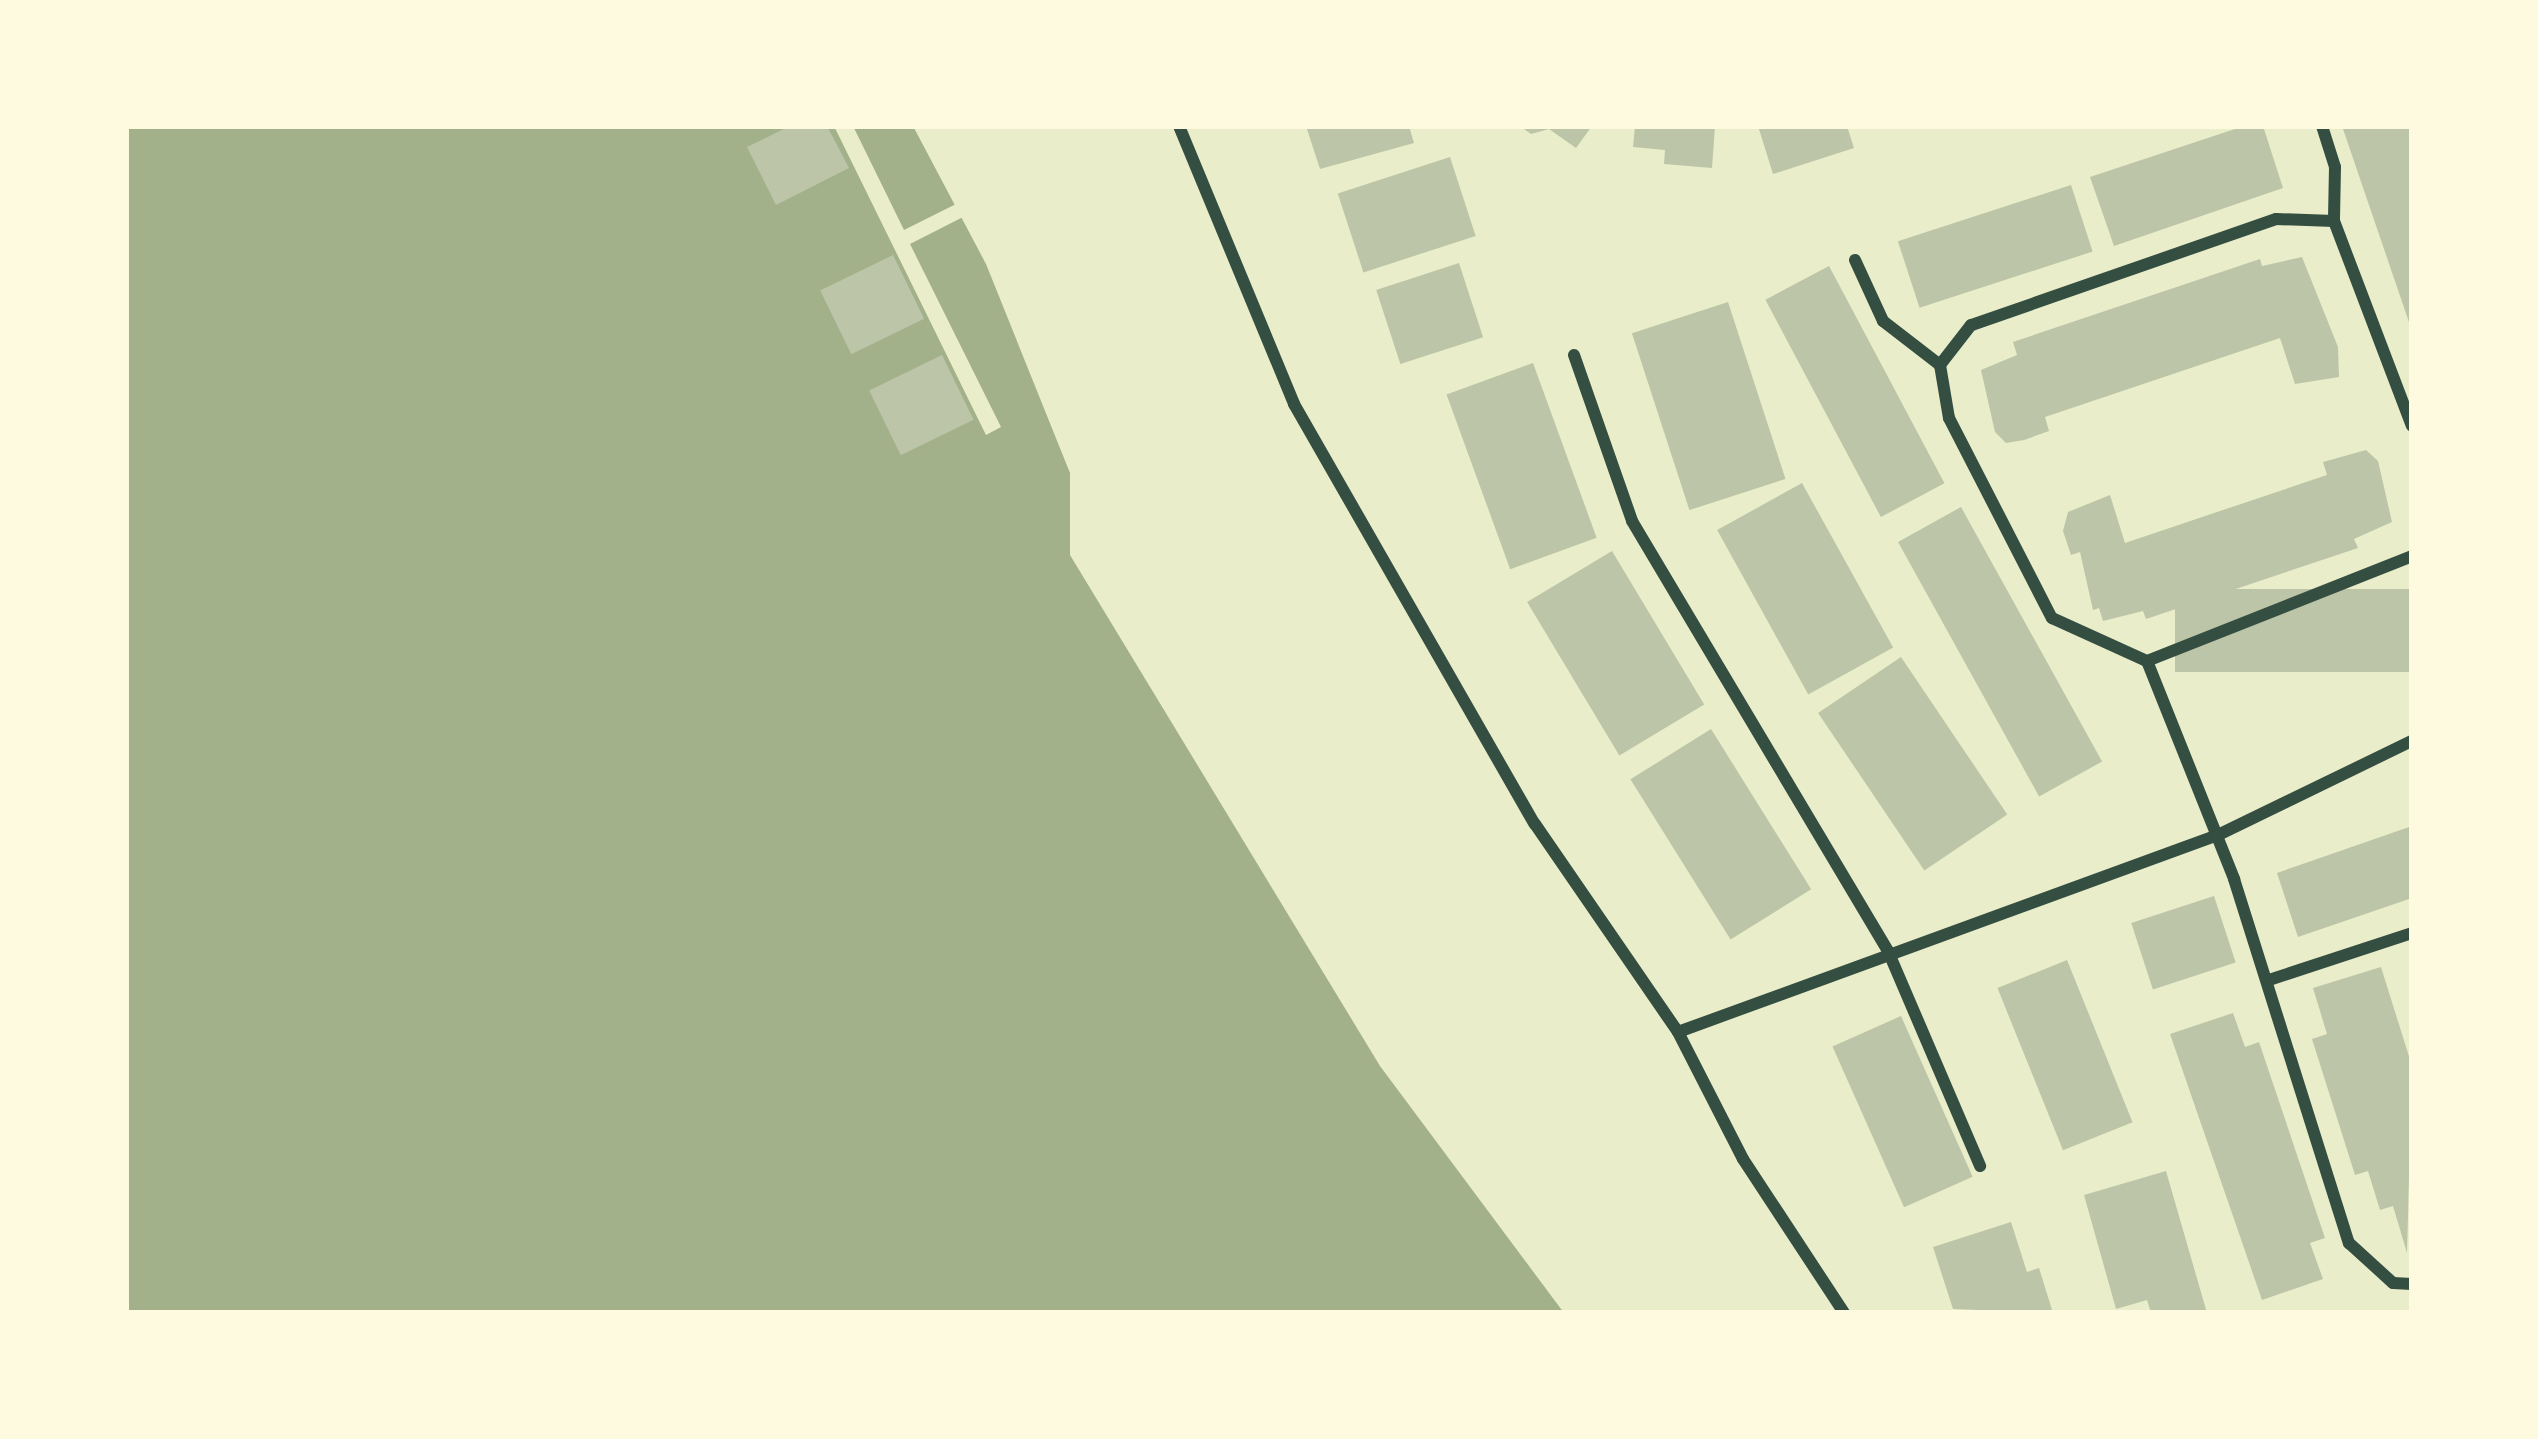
<!DOCTYPE html>
<style>
body{margin:0}
#map{position:relative;width:2538px;height:1439px;overflow:hidden;background:#e9edc9;font-family:Helvetica,sans-serif}
div>[style]{position:absolute}
.water>*{inset:0;background:#a3b18a}
.pier>*{inset:0;background:#e9edc9}
.building>*{inset:0;background:#bcc5a7;transform-origin:0 0}
.minor>*{height:12px;margin:-6px;padding:0 6px;transform-origin:6px;border-radius:6px;background:#344e41}
span{translate:-50% -50%;white-space:nowrap;text-align:center;line-height:1.15;-webkit-text-stroke:9px #fefae0;paint-order:stroke}
.frame{position:absolute;inset:0;border:129px solid #fefae0;pointer-events:none}
</style>
<div id="map">
<div class="water">
<i style="clip-path:polygon(126px 126px,913px 126px,986px 264px,1070px 473px,1070px 555px,1380px 1066px,1564px 1313px,126px 1313px)"></i>
</div>
<div class="pier">
<i style="clip-path:polygon(834px 126px,853px 126px,904px 230px,960px 202px,967px 215px,910px 244px,1001px 427px,986px 435px)"></i>
</div>
<div class="building">
<i style="clip-path:polygon(790px 126px,827px 126px,849px 168px,776px 205px,747px 147px)"></i>
<i style="clip-path:polygon(1306px 126px,1409px 126px,1414px 143px,1320px 169px)"></i>
<i style="clip-path:polygon(1520px 126px,1592px 126px,1576px 148px,1549px 129px,1531px 134px)"></i>
<i style="clip-path:polygon(1635px 126px,1715px 126px,1712px 168px,1664px 164px,1665px 150px,1633px 147px)"></i>
<i style="clip-path:polygon(1758px 126px,1847px 126px,1854px 148px,1773px 174px)"></i>
<i style="clip-path:polygon(2244px 126px,2263px 126px,2283px 188px,2114px 246px,2090px 177px)"></i>
<i style="clip-path:polygon(2342px 126px,2412px 126px,2412px 328px,2411px 328px)"></i>
<i style="left:1450px;top:157px;width:83px;height:118px;rotate:72deg"></i>
<i style="left:2071px;top:185px;width:70px;height:182px;rotate:72deg"></i>
<i style="left:893px;top:255px;width:71px;height:81px;rotate:64deg"></i>
<i style="clip-path:polygon(2302px 257px,2338px 347px,2339px 377px,2295px 384px,2280px 338px,2045px 417px,2049px 431px,2024px 440px,2006px 443px,1995px 432px,1981px 370px,2017px 355px,2013px 342px,2260px 259px,2262px 266px)"></i>
<i style="left:1459px;top:263px;width:78px;height:87px;rotate:72deg"></i>
<i style="left:1829px;top:266px;width:246px;height:72px;rotate:62deg"></i>
<i style="left:1728px;top:302px;width:186px;height:101px;rotate:72deg"></i>
<i style="left:942px;top:355px;width:72px;height:81px;rotate:64deg"></i>
<i style="left:1533px;top:363px;width:186px;height:92px;rotate:70deg"></i>
<i style="clip-path:polygon(2366px 450px,2378px 461px,2392px 522px,2354px 539px,2358px 548px,2146px 619px,2143px 611px,2103px 621px,2099px 608px,2093px 610px,2080px 552px,2071px 555px,2063px 531px,2068px 512px,2110px 495px,2125px 543px,2327px 475px,2323px 462px)"></i>
<i style="left:1802px;top:483px;width:188px;height:97px;rotate:61deg"></i>
<i style="left:1961px;top:507px;width:291px;height:72px;rotate:61deg"></i>
<i style="left:1612px;top:551px;width:179px;height:99px;rotate:59deg"></i>
<i style="left:2412px;top:589px;width:83px;height:237px;rotate:90deg"></i>
<i style="left:1901px;top:657px;width:190px;height:100px;rotate:56deg"></i>
<i style="left:1711px;top:729px;width:189px;height:95px;rotate:58deg"></i>
<i style="clip-path:polygon(2412px 826px,2412px 898px,2298px 937px,2277px 873px)"></i>
<i style="left:2214px;top:896px;width:70px;height:87px;rotate:72deg"></i>
<i style="left:2067px;top:960px;width:175px;height:75px;rotate:68deg"></i>
<i style="clip-path:polygon(2381px 967px,2412px 1066px,2407px 1253px,2393px 1206px,2380px 1210px,2368px 1171px,2355px 1175px,2312px 1039px,2327px 1034px,2313px 988px)"></i>
<i style="clip-path:polygon(2233px 1013px,2245px 1047px,2259px 1042px,2325px 1238px,2310px 1243px,2323px 1279px,2262px 1300px,2170px 1034px)"></i>
<i style="left:1901px;top:1016px;width:176px;height:75px;rotate:66deg"></i>
<i style="clip-path:polygon(2166px 1171px,2207px 1313px,2151px 1313px,2147px 1300px,2116px 1309px,2084px 1195px)"></i>
<i style="clip-path:polygon(2011px 1222px,2027px 1272px,2039px 1268px,2053px 1313px,1953px 1309px,1933px 1247px)"></i>
</div>
<div class="minor">
<i style="left:1179px;top:126px;width:301px;rotate:67.5deg"></i>
<i style="left:1294px;top:404px;width:484px;rotate:60.2deg"></i>
<i style="left:1535px;top:824px;width:252px;rotate:55.5deg"></i>
<i style="left:1678px;top:1032px;width:143px;rotate:62.9deg"></i>
<i style="left:1743px;top:1159px;width:184px;rotate:56.7deg"></i>
<i style="left:2322px;top:126px;width:43px;rotate:72.4deg"></i>
<i style="left:2335px;top:167px;width:54px;rotate:91.1deg"></i>
<i style="left:2334px;top:221px;width:219px;rotate:69.2deg"></i>
<i style="left:2334px;top:221px;width:58px;rotate:-178deg"></i>
<i style="left:2276px;top:219px;width:323px;rotate:160.8deg"></i>
<i style="left:1971px;top:325px;width:51px;rotate:127.8deg"></i>
<i style="left:1940px;top:365px;width:54px;rotate:80.4deg"></i>
<i style="left:1949px;top:418px;width:225px;rotate:62.8deg"></i>
<i style="left:2052px;top:618px;width:104px;rotate:24.4deg"></i>
<i style="left:2147px;top:661px;width:235px;rotate:68.2deg"></i>
<i style="left:2234px;top:879px;width:382px;rotate:72.5deg"></i>
<i style="left:2349px;top:1243px;width:59px;rotate:42.3deg"></i>
<i style="left:2393px;top:1283px;width:19px;rotate:3deg"></i>
<i style="left:1855px;top:260px;width:67px;rotate:65.3deg"></i>
<i style="left:1883px;top:321px;width:72px;rotate:37.7deg"></i>
<i style="left:1574px;top:355px;width:176px;rotate:70.7deg"></i>
<i style="left:1632px;top:521px;width:500px;rotate:59.23deg"></i>
<i style="left:1888px;top:951px;width:234px;rotate:66.8deg"></i>
<i style="left:2147px;top:661px;width:285px;rotate:-21.6deg"></i>
<i style="left:2269px;top:980px;width:151px;rotate:-18.2deg"></i>
<i style="left:1678px;top:1032px;width:575px;rotate:-20.04deg"></i>
<i style="left:2218px;top:835px;width:216px;rotate:-25.9deg"></i>
</div>
<div class="frame"></div>
</div>
